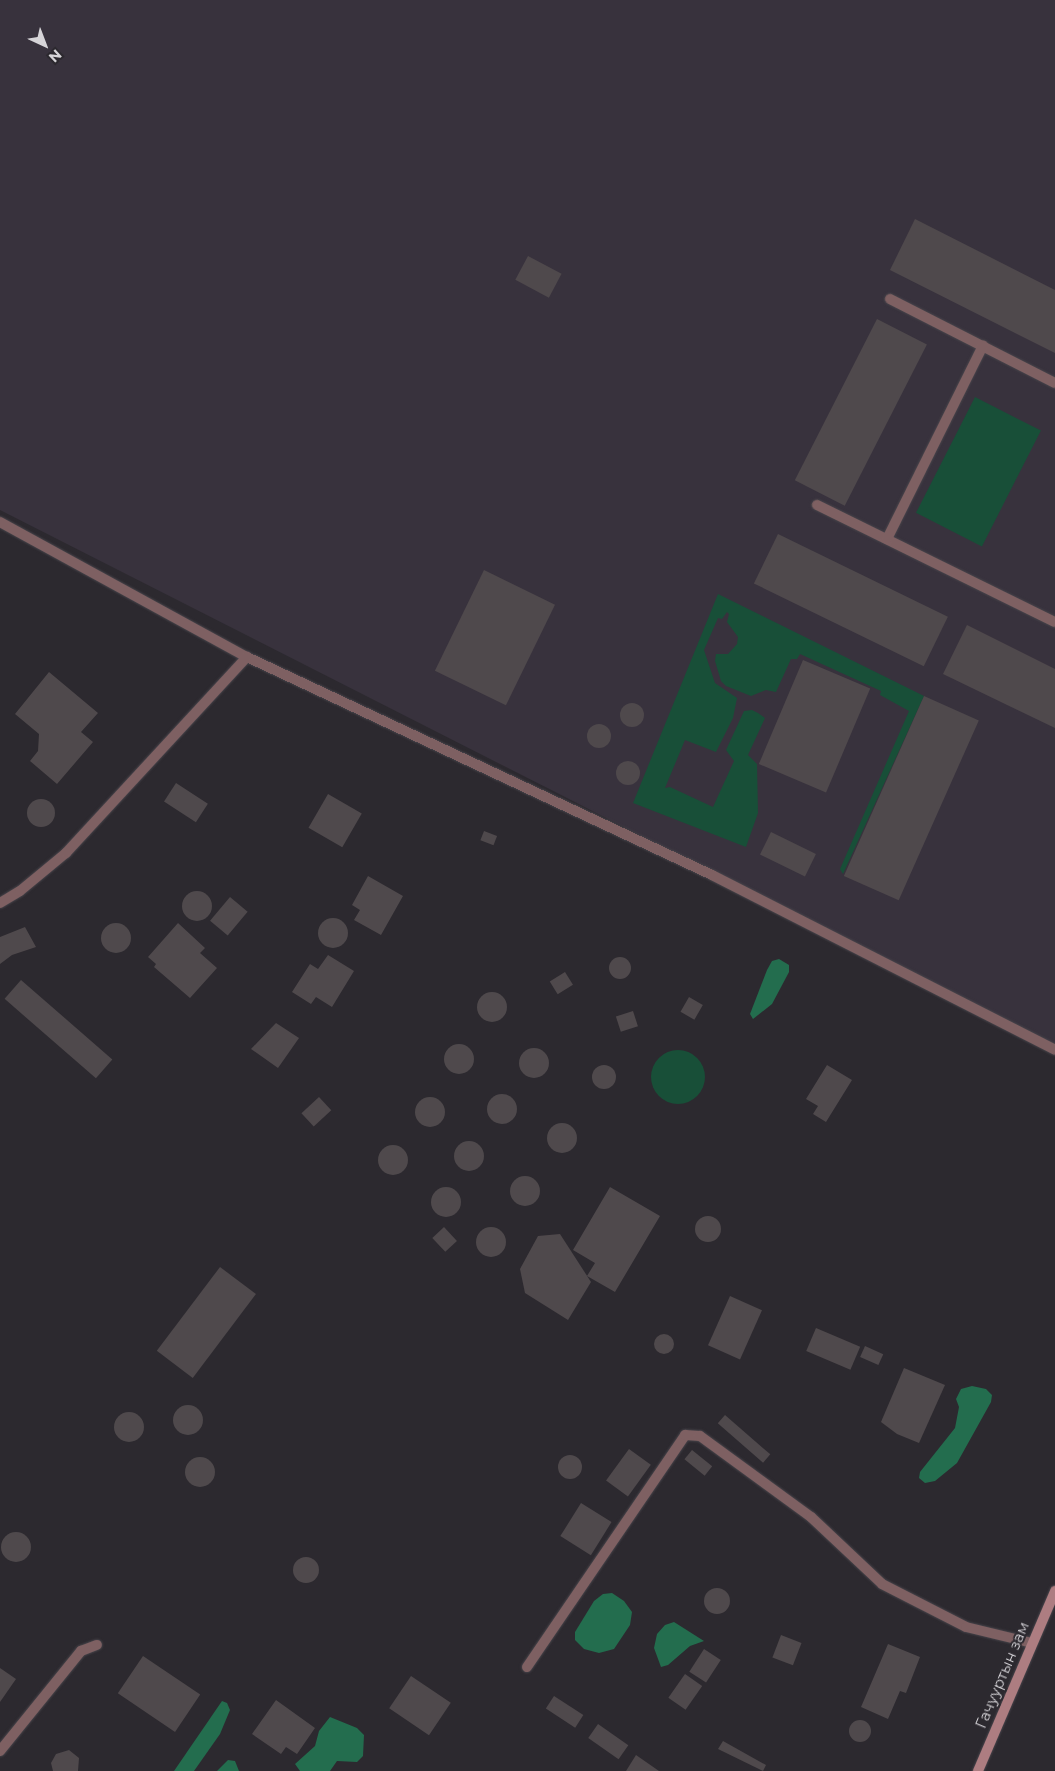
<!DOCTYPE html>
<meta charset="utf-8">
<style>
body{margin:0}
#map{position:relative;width:1055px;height:1771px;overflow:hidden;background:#2c292f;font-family:Montserrat,sans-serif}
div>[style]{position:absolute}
.built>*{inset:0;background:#38323d}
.green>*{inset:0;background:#184f38;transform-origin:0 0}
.round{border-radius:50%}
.forest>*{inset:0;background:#236d4e}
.building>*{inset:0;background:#4f494c;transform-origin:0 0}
.roads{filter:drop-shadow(0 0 1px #47444a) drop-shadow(0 0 1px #47444a)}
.street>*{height:10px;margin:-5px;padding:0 5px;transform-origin:5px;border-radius:5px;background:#7e6062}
.secondary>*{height:10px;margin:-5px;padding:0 5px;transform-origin:5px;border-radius:5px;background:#ad7d81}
span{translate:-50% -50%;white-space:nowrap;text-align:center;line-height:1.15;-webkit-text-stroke:4px #2c292f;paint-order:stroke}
.street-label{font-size:15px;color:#d6d4d8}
.north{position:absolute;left:20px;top:20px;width:50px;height:50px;-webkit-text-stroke:4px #2c292f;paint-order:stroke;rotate:137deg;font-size:14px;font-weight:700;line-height:20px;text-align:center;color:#d6d4d8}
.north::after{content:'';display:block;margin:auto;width:18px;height:22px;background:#d6d4d8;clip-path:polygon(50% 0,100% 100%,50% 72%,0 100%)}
</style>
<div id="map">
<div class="built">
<i style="clip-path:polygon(0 0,1055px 0,1055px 1046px,0 510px)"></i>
</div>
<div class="green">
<i style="left:975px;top:397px;width:74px;height:130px;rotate:27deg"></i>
<i style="clip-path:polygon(718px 594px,924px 696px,843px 874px,840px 869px,909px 711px,880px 695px,881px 691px,800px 654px,797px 659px,791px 659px,776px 692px,766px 690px,751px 696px,726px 686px,721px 681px,715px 661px,716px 654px,728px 654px,737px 644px,738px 637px,727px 622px,729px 614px,727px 612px,722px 619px,718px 618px,704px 650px,715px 683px,737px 698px,733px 718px,716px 752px,685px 740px,665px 788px,670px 787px,713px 807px,734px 761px,726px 750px,744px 711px,752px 710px,758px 713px,765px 718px,748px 755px,757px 764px,758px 813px,746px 847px,633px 803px)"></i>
<i class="round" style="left:651px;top:1050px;width:54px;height:54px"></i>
</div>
<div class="forest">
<i style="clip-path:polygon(779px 959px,789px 965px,789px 972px,772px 1004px,753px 1019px,750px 1014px,767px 970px,772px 961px)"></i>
<i style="clip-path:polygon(972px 1386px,986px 1389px,992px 1395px,991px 1402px,957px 1463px,935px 1481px,925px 1483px,919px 1478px,920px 1472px,955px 1428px,959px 1407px,956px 1399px,961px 1389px)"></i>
<i style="clip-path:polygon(612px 1593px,624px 1601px,632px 1612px,630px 1625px,614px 1649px,599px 1653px,584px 1649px,575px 1640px,575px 1632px,594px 1601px,603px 1594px)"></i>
<i style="clip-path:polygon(674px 1622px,704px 1641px,690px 1646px,668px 1665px,661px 1667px,654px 1648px,657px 1634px,665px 1625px)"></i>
<i style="clip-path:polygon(222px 1701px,227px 1703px,230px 1710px,220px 1734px,194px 1771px,174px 1771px)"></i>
<i style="clip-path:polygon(330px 1717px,357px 1728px,364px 1735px,363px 1756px,357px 1762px,337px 1761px,330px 1771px,300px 1771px,295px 1764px,315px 1746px,319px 1731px)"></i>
<i style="clip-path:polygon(228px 1760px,235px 1761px,239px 1771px,217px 1771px)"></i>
</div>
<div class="building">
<i style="clip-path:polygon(915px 219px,1055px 290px,1055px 353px,890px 270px)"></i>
<i style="left:528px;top:256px;width:38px;height:27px;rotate:28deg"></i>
<i style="left:877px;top:319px;width:56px;height:181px;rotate:27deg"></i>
<i style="left:778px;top:534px;width:189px;height:55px;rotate:26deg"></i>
<i style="left:484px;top:570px;width:79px;height:112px;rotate:26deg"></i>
<i style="clip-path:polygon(967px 625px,1055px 669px,1055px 728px,943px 674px)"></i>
<i style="left:803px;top:660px;width:73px;height:113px;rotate:23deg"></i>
<i style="clip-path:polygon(49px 672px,98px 713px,81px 732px,93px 742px,57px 784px,30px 761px,38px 751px,39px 734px,15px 714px)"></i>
<i style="left:924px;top:696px;width:60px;height:197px;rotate:24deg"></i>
<i class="round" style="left:620px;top:703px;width:24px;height:24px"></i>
<i class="round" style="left:587px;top:724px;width:24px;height:24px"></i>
<i class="round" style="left:616px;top:761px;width:24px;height:24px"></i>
<i style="left:176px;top:783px;width:38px;height:22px;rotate:33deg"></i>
<i style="left:328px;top:794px;width:39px;height:39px;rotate:30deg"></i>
<i class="round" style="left:27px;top:799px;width:28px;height:28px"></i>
<i style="left:484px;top:831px;width:14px;height:10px;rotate:21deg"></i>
<i style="left:771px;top:832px;width:50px;height:25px;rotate:26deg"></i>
<i style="clip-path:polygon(368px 876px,403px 896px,381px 935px,354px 920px,360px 910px,352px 905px)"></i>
<i class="round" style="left:182px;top:891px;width:30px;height:30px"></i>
<i style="left:230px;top:897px;width:23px;height:31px;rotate:40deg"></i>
<i class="round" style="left:318px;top:918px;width:30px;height:30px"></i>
<i style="clip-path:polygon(178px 923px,205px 948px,200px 953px,217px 968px,190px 998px,154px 967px,156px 964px,148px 957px)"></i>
<i class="round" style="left:101px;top:923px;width:30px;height:30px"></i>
<i style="clip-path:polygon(25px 927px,36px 947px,12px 955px,0 964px,0 937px)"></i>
<i style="clip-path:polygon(328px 955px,354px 971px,332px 1007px,316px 997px,311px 1004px,292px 992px,310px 964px,318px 969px)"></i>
<i class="round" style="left:609px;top:957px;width:22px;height:22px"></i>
<i style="left:565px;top:972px;width:15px;height:18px;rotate:58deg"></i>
<i style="left:21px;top:980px;width:121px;height:25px;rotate:41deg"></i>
<i class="round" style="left:477px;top:992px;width:30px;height:30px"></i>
<i style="left:689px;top:997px;width:16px;height:17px;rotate:30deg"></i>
<i style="left:633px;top:1011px;width:16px;height:18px;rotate:72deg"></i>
<i style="clip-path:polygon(276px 1023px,299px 1038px,278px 1068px,251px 1049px)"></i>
<i class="round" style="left:444px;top:1044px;width:30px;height:30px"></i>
<i class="round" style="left:519px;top:1048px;width:30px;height:30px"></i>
<i style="clip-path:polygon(827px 1065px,852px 1080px,826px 1122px,813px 1114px,818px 1106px,806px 1099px)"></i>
<i class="round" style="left:592px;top:1065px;width:24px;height:24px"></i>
<i class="round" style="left:487px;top:1094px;width:30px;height:30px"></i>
<i style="left:319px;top:1097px;width:18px;height:24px;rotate:47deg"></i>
<i class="round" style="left:415px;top:1097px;width:30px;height:30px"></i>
<i class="round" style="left:547px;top:1123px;width:30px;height:30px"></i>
<i class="round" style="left:454px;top:1141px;width:30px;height:30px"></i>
<i class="round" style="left:378px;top:1145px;width:30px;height:30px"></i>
<i class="round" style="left:510px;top:1176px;width:30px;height:30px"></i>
<i style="clip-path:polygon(610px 1187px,660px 1216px,615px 1292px,587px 1276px,595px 1263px,573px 1250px)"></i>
<i class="round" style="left:431px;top:1187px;width:30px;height:30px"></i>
<i class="round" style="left:695px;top:1216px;width:26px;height:26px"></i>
<i style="left:444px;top:1227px;width:19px;height:16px;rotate:47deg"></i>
<i class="round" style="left:476px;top:1227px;width:30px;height:30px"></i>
<i style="clip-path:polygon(560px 1234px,591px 1282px,568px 1320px,525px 1293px,520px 1269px,538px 1236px)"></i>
<i style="left:220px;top:1267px;width:45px;height:105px;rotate:37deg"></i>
<i style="left:730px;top:1296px;width:35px;height:54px;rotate:24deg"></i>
<i style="left:816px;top:1328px;width:48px;height:25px;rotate:23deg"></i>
<i class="round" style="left:654px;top:1334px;width:20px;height:20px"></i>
<i style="left:865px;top:1346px;width:20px;height:12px;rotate:24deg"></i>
<i style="clip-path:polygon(904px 1368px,945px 1385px,919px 1443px,897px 1434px,881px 1422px)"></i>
<i class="round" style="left:173px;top:1405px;width:30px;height:30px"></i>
<i class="round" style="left:114px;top:1412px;width:30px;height:30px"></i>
<i style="left:725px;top:1415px;width:60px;height:11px;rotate:41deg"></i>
<i style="left:629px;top:1449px;width:27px;height:39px;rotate:36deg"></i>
<i style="left:692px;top:1450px;width:26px;height:12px;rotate:39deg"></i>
<i class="round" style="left:558px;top:1455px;width:24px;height:24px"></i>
<i class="round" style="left:185px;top:1457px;width:30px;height:30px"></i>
<i style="left:581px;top:1503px;width:36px;height:39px;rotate:32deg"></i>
<i class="round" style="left:1px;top:1532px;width:30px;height:30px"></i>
<i class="round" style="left:293px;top:1557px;width:26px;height:26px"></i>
<i class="round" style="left:704px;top:1588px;width:26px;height:26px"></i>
<i style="left:781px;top:1635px;width:22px;height:24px;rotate:21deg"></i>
<i style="clip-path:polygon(888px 1644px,920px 1657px,906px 1693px,900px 1691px,888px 1719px,861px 1707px)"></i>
<i style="left:704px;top:1649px;width:20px;height:27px;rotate:33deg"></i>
<i style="left:143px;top:1656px;width:69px;height:45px;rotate:34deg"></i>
<i style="clip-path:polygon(0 1668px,16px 1679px,0 1702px)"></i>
<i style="left:685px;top:1674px;width:21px;height:29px;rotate:35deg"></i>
<i style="left:411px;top:1676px;width:48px;height:39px;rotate:34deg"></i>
<i style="left:554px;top:1696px;width:35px;height:15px;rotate:33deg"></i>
<i style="clip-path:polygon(276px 1700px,315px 1728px,297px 1754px,286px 1747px,281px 1754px,252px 1734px)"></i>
<i class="round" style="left:849px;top:1720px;width:22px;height:22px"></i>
<i style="left:598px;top:1724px;width:37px;height:17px;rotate:35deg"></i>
<i style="clip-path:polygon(723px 1741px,766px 1765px,763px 1771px,718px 1749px)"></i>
<i style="clip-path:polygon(69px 1750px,79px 1758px,78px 1771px,53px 1771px,51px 1763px,56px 1754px)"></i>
<i style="clip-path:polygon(636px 1755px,659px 1771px,626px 1771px)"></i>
</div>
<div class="roads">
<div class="street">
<i style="left:890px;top:299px;width:185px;rotate:27deg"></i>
<i style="left:817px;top:505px;width:265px;rotate:26.2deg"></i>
<i style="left:0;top:522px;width:281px;rotate:28.7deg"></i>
<i style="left:247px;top:657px;width:514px;rotate:25.12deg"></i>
<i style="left:712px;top:875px;width:385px;rotate:27deg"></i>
<i style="left:887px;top:539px;width:216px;rotate:-63.6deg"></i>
<i style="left:0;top:903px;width:23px;rotate:-31deg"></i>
<i style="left:20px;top:891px;width:60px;rotate:-39.6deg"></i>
<i style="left:66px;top:853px;width:267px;rotate:-47.3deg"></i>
<i style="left:527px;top:1667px;width:281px;rotate:-55.7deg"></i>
<i style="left:685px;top:1435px;width:15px;rotate:4deg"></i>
<i style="left:700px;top:1436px;width:137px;rotate:36.1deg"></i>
<i style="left:811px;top:1517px;width:98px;rotate:43.3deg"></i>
<i style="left:882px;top:1584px;width:94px;rotate:27.1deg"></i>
<i style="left:966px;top:1627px;width:68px;rotate:13.6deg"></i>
<i style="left:0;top:1751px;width:129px;rotate:-51deg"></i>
<i style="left:81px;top:1651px;width:17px;rotate:-21deg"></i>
</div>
<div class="secondary">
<i style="left:978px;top:1771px;width:196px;rotate:-66.8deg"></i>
</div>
</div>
<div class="street-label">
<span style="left:1002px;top:1675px;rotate:-67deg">Гачууртын зам</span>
</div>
<div class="north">N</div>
</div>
